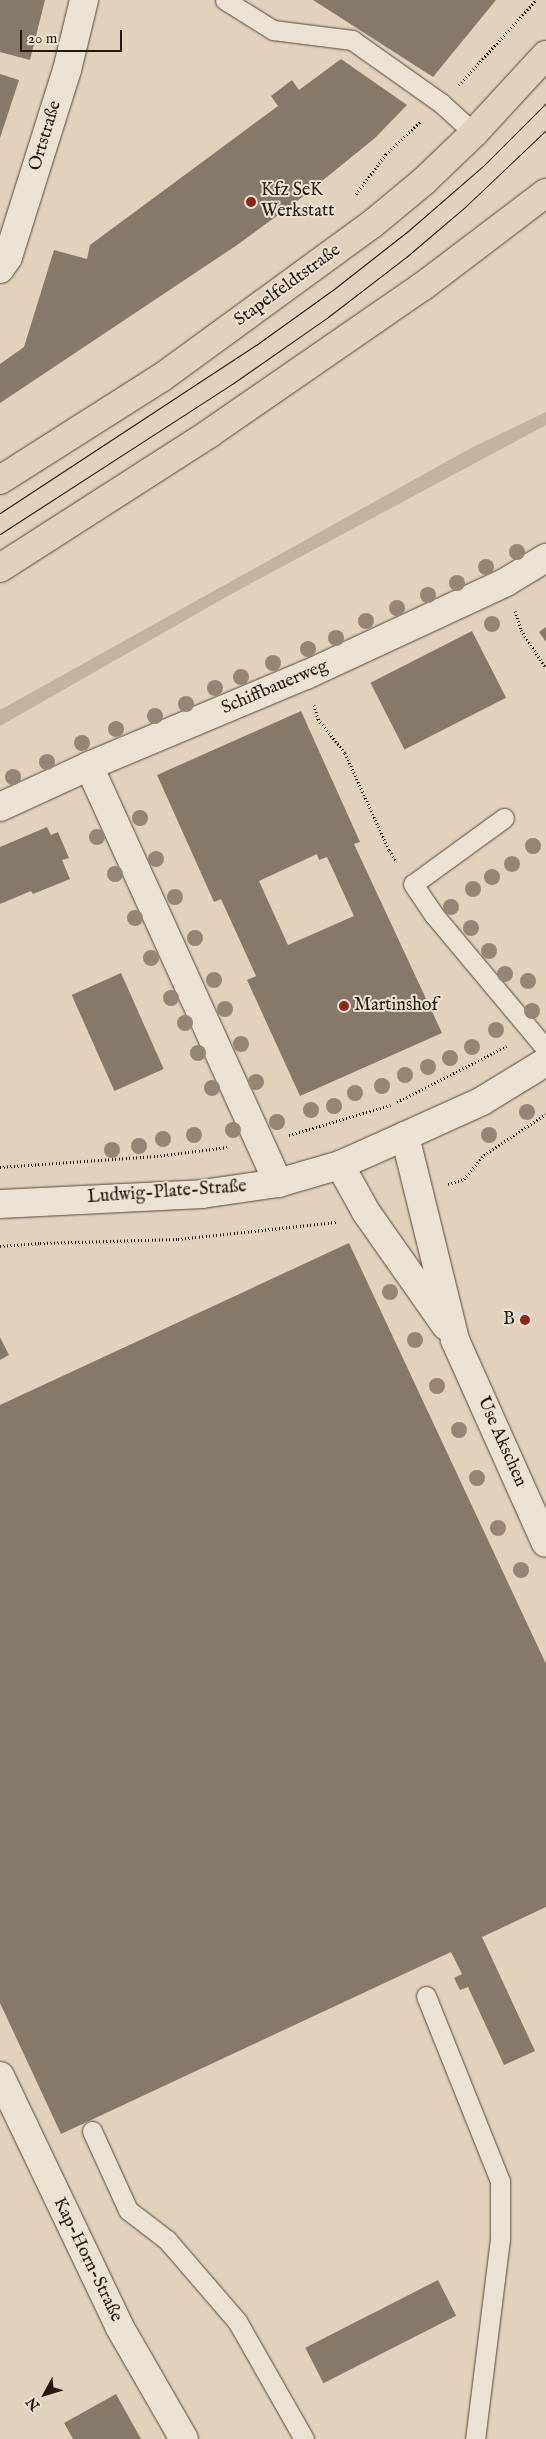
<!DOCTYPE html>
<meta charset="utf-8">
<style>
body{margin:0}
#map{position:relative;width:546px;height:2439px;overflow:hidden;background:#e2d2bb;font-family:"IM FELL English",serif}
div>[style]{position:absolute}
.green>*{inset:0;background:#c2b29e}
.building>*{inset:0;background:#877969;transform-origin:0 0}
.path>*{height:3px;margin-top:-1.5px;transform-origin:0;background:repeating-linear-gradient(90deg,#251810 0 1px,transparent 0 3.5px)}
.roads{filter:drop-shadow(0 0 1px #54463b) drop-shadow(0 0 1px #54463b)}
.service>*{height:19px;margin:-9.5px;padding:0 9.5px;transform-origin:9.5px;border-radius:9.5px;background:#ece2d3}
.minor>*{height:28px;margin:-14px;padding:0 14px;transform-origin:14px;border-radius:14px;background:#ece2d3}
.tertiary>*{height:28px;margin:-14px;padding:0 14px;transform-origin:14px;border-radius:14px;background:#ece2d3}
.primary>*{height:28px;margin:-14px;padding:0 14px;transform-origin:14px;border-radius:14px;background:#e2d2bb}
.tram>*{height:1px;margin:-0.5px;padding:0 0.5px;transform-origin:0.5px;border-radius:0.5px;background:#251810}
.trees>*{width:16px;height:16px;margin:-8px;border-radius:50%;background:#948575}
.dots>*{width:14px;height:14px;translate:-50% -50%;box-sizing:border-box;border:2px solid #ece2d3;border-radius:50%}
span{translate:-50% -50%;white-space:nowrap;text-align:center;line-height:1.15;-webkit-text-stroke:4px #ece2d3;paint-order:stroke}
.street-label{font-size:18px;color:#251810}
.poi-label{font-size:18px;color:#251810}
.left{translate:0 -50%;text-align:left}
.right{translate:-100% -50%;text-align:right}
.north{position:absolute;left:20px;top:2369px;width:50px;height:50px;-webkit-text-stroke:4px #ece2d3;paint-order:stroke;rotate:231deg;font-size:14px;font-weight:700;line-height:20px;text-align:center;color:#251810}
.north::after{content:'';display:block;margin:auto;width:18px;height:22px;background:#251810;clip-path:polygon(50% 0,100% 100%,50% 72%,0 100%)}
.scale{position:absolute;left:20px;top:30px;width:102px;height:22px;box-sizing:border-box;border:2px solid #251810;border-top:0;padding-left:6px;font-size:15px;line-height:18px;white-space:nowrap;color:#251810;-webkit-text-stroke:4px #ece2d3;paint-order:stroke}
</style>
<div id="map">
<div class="green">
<i style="clip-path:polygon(546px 412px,546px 425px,233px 593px,0 726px,0 710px,471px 448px)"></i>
</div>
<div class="building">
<i style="clip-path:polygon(0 0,45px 0,30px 60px,0 52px)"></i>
<i style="clip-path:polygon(313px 0,496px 0,433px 77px)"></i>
<i style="clip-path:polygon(341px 59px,407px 105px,375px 138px,296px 202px,237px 245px,0 403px,0 364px,24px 347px,54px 250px,87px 259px,90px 245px,278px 106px,271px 96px,292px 80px,299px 90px)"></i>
<i style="clip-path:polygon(0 74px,19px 80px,0 138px)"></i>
<i style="clip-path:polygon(546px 627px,546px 642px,539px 632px)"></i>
<i style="left:472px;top:631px;width:75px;height:114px;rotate:63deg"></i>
<i style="clip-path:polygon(evenodd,301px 711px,360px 842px,354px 844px,442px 1033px,300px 1096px,247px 980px,256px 976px,221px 899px,214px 902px,157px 775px,301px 711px,317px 854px,319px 860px,327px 857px,354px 916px,288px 945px,259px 881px,317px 854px)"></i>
<i style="clip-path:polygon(47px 827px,51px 835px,58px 832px,69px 858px,62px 860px,70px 879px,33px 894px,31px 891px,0 904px,0 847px)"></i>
<i style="left:121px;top:973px;width:105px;height:54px;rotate:66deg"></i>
<i style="clip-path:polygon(349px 1243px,546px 1664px,546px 1907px,482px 1937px,535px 2051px,504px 2065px,468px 1987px,460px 1990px,454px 1978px,462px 1974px,451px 1952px,61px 2134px,0 2003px,0 1405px)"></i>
<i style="clip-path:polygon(0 1337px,9px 1355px,0 1360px)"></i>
<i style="left:438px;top:2280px;width:40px;height:149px;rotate:63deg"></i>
<i style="clip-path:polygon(116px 2394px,141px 2439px,73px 2439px,64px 2423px)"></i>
</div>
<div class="path">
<i style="left:459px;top:85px;width:115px;rotate:-47.8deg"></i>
<i style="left:356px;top:194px;width:50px;rotate:-53.1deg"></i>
<i style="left:386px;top:154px;width:47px;rotate:-43.3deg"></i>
<i style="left:515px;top:611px;width:20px;rotate:72deg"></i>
<i style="left:521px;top:630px;width:45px;rotate:56.7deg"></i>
<i style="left:314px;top:705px;width:15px;rotate:74deg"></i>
<i style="left:318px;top:719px;width:43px;rotate:51.5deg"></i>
<i style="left:345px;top:753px;width:107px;rotate:65.6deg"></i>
<i style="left:389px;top:850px;width:14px;rotate:56deg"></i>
<i style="left:397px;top:1102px;width:123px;rotate:-27deg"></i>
<i style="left:289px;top:1135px;width:106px;rotate:-16.4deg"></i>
<i style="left:0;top:1167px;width:157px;rotate:-4deg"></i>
<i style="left:157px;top:1156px;width:71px;rotate:-7.3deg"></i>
<i style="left:448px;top:1184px;width:17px;rotate:-17deg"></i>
<i style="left:464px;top:1179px;width:31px;rotate:-50deg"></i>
<i style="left:484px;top:1155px;width:74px;rotate:-33.5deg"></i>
<i style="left:0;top:1246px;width:40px;rotate:-4.3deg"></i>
<i style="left:40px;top:1243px;width:138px;rotate:-1.7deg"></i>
<i style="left:178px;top:1239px;width:159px;rotate:-6.1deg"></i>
</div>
<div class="roads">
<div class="service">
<i style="left:225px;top:0;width:57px;rotate:32deg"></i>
<i style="left:273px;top:30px;width:80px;rotate:7.2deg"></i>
<i style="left:352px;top:40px;width:109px;rotate:35.3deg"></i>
<i style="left:441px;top:103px;width:45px;rotate:42.3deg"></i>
<i style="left:504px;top:818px;width:112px;rotate:144deg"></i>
<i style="left:413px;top:884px;width:37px;rotate:56deg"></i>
<i style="left:434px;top:915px;width:175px;rotate:50.1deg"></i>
<i style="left:426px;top:1996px;width:199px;rotate:68.2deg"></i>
<i style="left:500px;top:2181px;width:58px;rotate:90deg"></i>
<i style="left:500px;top:2239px;width:202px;rotate:97.1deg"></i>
<i style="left:92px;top:2131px;width:87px;rotate:65.5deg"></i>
<i style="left:128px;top:2210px;width:49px;rotate:37.6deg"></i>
<i style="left:167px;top:2240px;width:107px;rotate:49.2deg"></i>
<i style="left:237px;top:2321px;width:136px;rotate:60.4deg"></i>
</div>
<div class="minor">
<i style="left:0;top:269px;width:14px;rotate:-56deg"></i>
<i style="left:8px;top:257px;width:196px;rotate:-72.5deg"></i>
<i style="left:67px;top:70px;width:72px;rotate:-76.3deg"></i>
<i style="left:89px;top:766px;width:458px;rotate:65.6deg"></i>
<i style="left:0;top:807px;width:98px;rotate:-24.7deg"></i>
<i style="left:89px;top:766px;width:235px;rotate:-22.8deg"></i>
<i style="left:306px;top:675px;width:221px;rotate:-24.9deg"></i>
<i style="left:506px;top:582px;width:47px;rotate:-31deg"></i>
<i style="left:405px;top:1136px;width:210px;rotate:76.2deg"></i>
<i style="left:455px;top:1340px;width:222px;rotate:65.9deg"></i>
<i style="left:340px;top:1165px;width:54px;rotate:61deg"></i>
<i style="left:366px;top:1212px;width:139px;rotate:54.9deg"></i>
<i style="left:0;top:2076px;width:277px;rotate:64.5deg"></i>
<i style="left:119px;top:2326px;width:130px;rotate:60.1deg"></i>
</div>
<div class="tertiary">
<i style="left:0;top:1204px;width:202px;rotate:-2.8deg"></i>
<i style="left:202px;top:1194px;width:77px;rotate:-8.2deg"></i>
<i style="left:278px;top:1183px;width:65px;rotate:-16.2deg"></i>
<i style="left:340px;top:1165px;width:71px;rotate:-24deg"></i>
<i style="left:405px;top:1136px;width:85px;rotate:-24.4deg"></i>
<i style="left:482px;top:1101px;width:75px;rotate:-31.4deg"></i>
</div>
<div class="primary">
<i style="left:0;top:480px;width:191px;rotate:-32.4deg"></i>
<i style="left:161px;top:378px;width:260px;rotate:-36.1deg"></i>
<i style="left:371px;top:225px;width:69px;rotate:-39.7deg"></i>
<i style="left:424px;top:181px;width:69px;rotate:-43.8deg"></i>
<i style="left:474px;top:133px;width:106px;rotate:-47.3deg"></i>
<i style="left:0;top:568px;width:250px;rotate:-32.7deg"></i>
<i style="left:210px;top:433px;width:257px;rotate:-34.6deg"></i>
<i style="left:422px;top:287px;width:156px;rotate:-37.2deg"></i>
</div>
</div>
<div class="tram">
<i style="left:0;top:513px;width:306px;rotate:-33.3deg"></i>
<i style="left:256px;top:345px;width:96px;rotate:-35.7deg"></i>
<i style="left:334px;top:289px;width:94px;rotate:-38.1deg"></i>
<i style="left:408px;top:231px;width:99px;rotate:-40.9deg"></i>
<i style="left:483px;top:166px;width:89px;rotate:-45deg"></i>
<i style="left:0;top:534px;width:276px;rotate:-32.9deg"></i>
<i style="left:232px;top:384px;width:117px;rotate:-34.9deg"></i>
<i style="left:328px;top:317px;width:97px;rotate:-37.5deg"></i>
<i style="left:405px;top:258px;width:79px;rotate:-40.4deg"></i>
<i style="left:465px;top:207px;width:112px;rotate:-43.5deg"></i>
</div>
<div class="trees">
<i style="left:517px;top:552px"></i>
<i style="left:486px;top:567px"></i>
<i style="left:457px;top:583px"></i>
<i style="left:428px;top:595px"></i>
<i style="left:397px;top:608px"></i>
<i style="left:366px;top:621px"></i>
<i style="left:492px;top:624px"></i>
<i style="left:336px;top:638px"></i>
<i style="left:308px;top:649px"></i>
<i style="left:273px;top:663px"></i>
<i style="left:241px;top:677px"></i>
<i style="left:215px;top:688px"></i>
<i style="left:186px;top:704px"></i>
<i style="left:155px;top:716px"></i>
<i style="left:116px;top:729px"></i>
<i style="left:82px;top:743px"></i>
<i style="left:47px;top:762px"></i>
<i style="left:13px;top:777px"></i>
<i style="left:140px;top:818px"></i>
<i style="left:97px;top:837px"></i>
<i style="left:533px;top:846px"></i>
<i style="left:156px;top:859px"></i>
<i style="left:512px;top:864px"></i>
<i style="left:115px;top:874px"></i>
<i style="left:492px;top:877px"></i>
<i style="left:473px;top:889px"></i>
<i style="left:175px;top:897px"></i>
<i style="left:451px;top:907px"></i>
<i style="left:135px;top:918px"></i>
<i style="left:471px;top:928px"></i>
<i style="left:195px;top:938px"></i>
<i style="left:489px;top:951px"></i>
<i style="left:151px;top:958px"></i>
<i style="left:505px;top:974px"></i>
<i style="left:214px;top:980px"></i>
<i style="left:528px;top:981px"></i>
<i style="left:171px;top:998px"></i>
<i style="left:225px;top:1009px"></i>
<i style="left:532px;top:1011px"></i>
<i style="left:185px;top:1023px"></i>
<i style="left:496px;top:1030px"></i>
<i style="left:241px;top:1044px"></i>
<i style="left:472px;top:1047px"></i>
<i style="left:198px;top:1053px"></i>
<i style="left:450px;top:1058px"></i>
<i style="left:428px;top:1067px"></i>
<i style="left:405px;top:1075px"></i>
<i style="left:256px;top:1082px"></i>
<i style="left:382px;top:1086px"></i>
<i style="left:212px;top:1088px"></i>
<i style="left:355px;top:1093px"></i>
<i style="left:334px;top:1106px"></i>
<i style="left:311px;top:1110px"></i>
<i style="left:527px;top:1112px"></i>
<i style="left:277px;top:1122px"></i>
<i style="left:233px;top:1130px"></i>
<i style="left:194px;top:1135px"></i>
<i style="left:489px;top:1135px"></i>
<i style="left:163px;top:1139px"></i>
<i style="left:139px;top:1146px"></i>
<i style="left:112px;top:1150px"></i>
<i style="left:390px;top:1292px"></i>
<i style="left:415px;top:1340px"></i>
<i style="left:437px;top:1386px"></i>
<i style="left:459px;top:1430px"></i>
<i style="left:477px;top:1478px"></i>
<i style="left:498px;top:1528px"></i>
<i style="left:521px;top:1570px"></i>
</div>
<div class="dots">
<i style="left:251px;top:202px;background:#8f2418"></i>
<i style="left:344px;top:1006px;background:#8f2418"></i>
<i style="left:525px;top:1320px;background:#8f2418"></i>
</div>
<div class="street-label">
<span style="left:46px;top:136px;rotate:-73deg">Ortstraße</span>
<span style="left:288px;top:286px;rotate:-36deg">Stapelfeldtstraße</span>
<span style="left:275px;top:688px;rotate:-23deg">Schiffbauerweg</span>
<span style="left:167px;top:1193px;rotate:-4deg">Ludwig-Plate-Straße</span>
<span style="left:501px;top:1442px;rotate:66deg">Use Akschen</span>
<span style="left:87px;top:2260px;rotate:64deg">Kap-Horn-Straße</span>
</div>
<div class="poi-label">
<span class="left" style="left:261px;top:202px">Kfz SeK<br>Werkstatt</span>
<span class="left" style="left:354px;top:1006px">Martinshof</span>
<span class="right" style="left:515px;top:1320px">B</span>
</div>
<div class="north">N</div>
<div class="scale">20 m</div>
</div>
